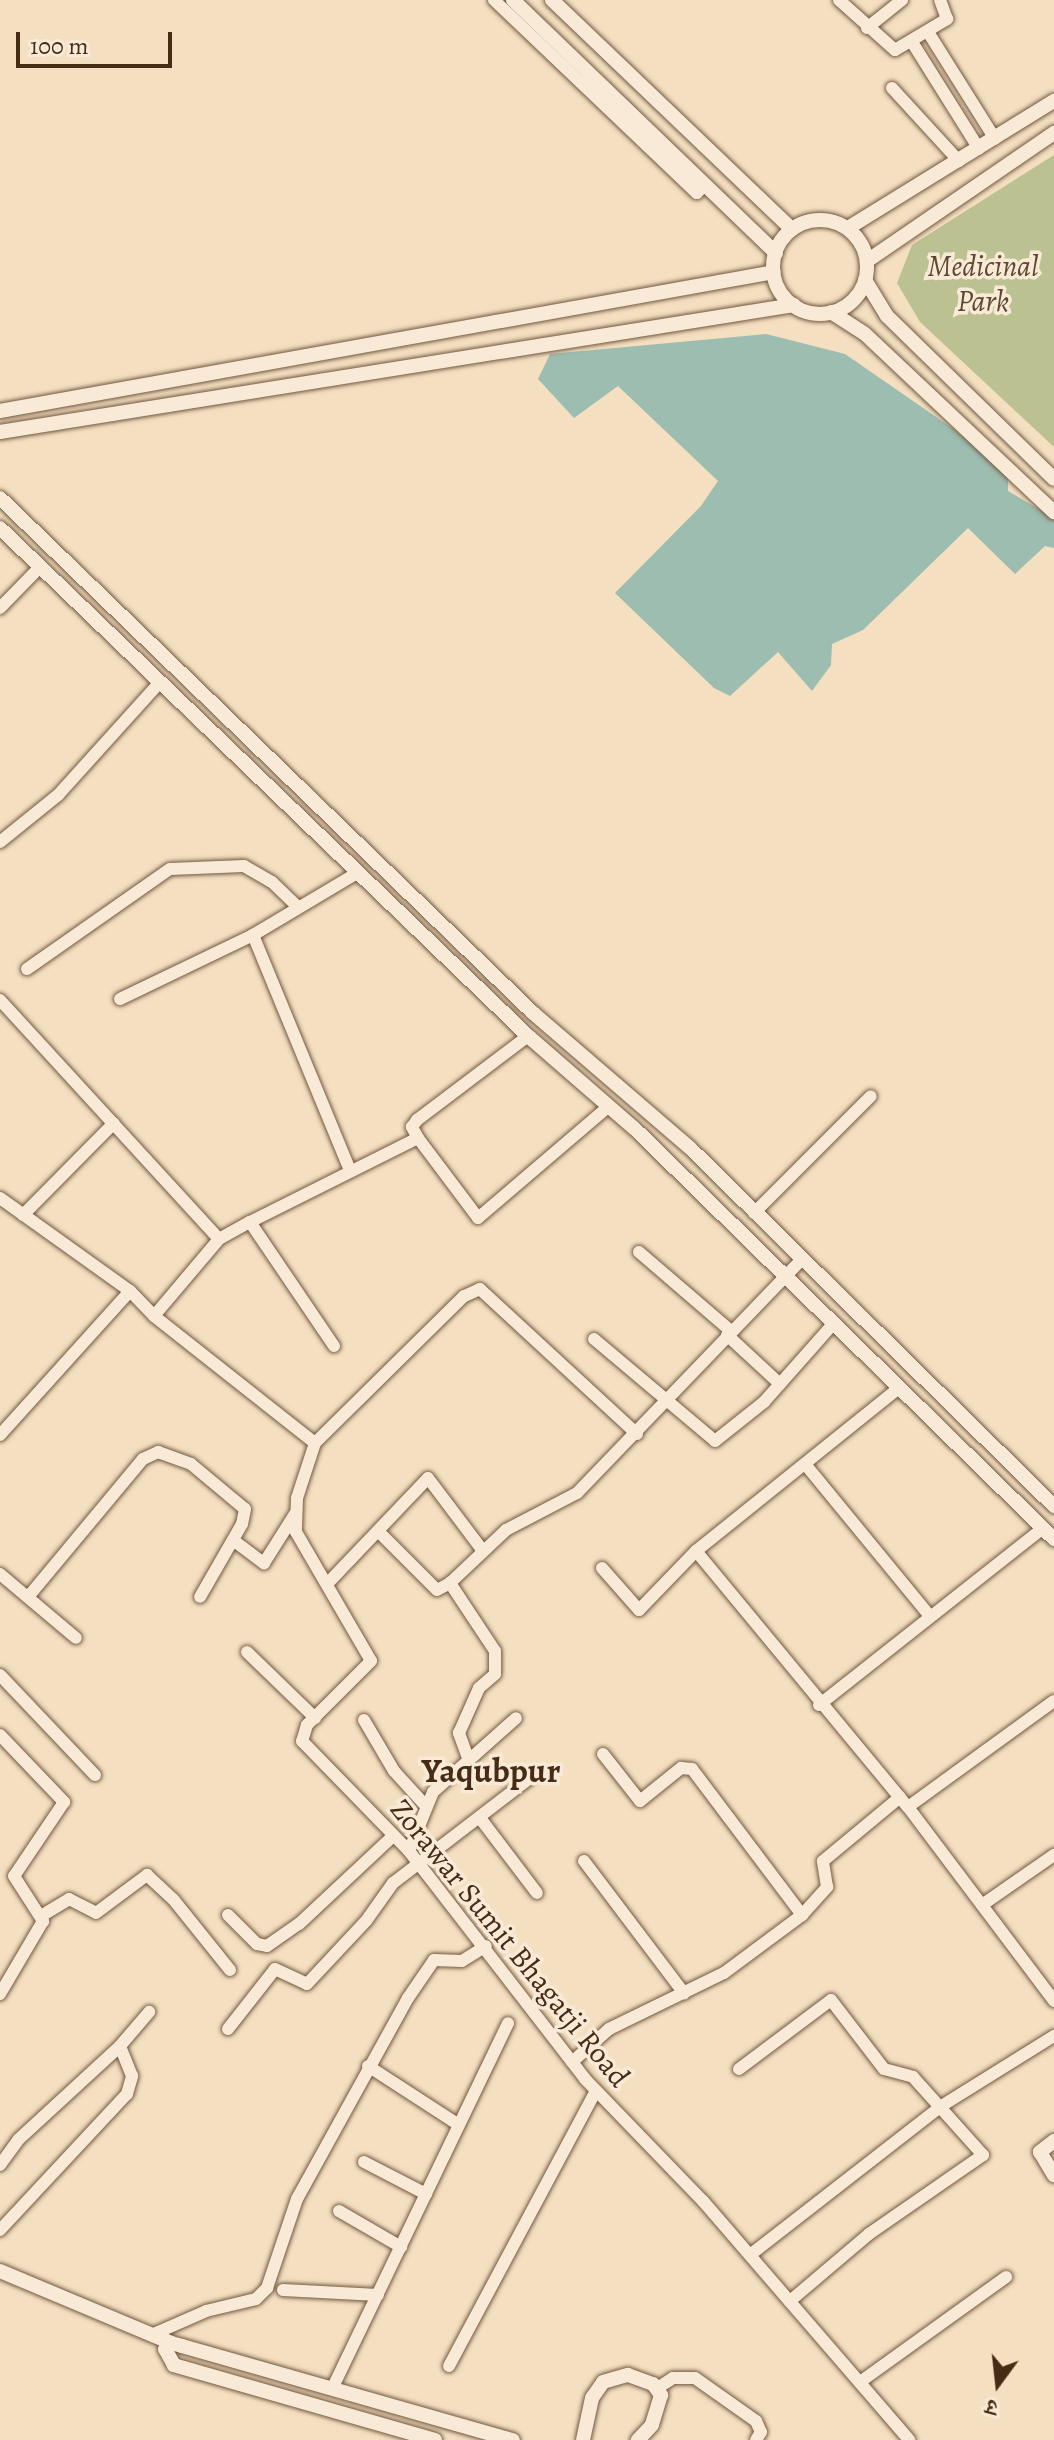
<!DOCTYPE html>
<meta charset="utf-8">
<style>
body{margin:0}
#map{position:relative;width:1054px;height:2440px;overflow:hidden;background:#f4dfc0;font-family:Alegreya,"Noto Serif Devanagari",serif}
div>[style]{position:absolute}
.green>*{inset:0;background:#bcc192}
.water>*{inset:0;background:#9cbdb0}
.roads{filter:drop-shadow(0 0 2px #725840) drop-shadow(0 0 2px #725840)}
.minor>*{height:12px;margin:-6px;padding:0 6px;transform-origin:6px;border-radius:6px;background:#f8ead6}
.tertiary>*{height:14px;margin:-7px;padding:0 7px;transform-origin:7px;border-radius:7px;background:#f8ead6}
.tertiary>.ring{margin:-7px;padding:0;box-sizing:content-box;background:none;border:14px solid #f8ead6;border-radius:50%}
span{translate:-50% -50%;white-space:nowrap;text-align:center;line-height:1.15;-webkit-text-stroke:7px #f8ead6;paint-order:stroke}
.park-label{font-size:30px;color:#5e492e;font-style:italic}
.street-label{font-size:30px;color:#462b15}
.quarter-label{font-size:34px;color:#462b15;font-weight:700}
.north{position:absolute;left:958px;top:2344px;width:80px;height:80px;-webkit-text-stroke:6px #f8ead6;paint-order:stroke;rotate:195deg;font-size:22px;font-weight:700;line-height:32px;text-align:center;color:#462b15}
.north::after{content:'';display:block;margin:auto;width:28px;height:36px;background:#462b15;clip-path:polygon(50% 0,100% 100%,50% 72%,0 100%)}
.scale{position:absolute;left:16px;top:32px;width:156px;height:36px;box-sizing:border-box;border:4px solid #462b15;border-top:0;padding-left:10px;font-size:24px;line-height:28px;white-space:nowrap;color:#462b15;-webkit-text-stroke:6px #f8ead6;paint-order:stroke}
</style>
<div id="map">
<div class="green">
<i style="clip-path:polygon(1054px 155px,1054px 447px,920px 322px,897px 283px,912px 245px)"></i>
</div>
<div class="water">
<i style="clip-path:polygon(766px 334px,845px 354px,955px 430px,1008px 476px,1008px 491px,1054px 518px,1054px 548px,1045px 546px,1015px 574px,968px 528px,863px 630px,832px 644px,831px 665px,812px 691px,778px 652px,730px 696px,714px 688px,615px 593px,701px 506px,718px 481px,618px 386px,574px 418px,538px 379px,550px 354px)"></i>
</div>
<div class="roads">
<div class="minor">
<i style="left:494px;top:0;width:280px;rotate:43.6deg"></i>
<i style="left:697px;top:193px;width:12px;rotate:-48deg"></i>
<i style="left:839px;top:0;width:75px;rotate:41.8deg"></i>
<i style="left:895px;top:50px;width:61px;rotate:-30.8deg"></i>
<i style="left:947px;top:19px;width:20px;rotate:-110deg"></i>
<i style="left:867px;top:28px;width:45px;rotate:-38.7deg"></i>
<i style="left:928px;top:32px;width:126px;rotate:57.9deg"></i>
<i style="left:912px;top:42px;width:126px;rotate:57.9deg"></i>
<i style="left:892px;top:88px;width:99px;rotate:47.5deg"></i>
<i style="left:0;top:608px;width:57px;rotate:-45.7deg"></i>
<i style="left:0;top:842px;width:75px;rotate:-39deg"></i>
<i style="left:58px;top:795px;width:152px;rotate:-47.9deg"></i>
<i style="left:253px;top:935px;width:254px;rotate:67.6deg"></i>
<i style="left:27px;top:969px;width:174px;rotate:-35deg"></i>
<i style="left:170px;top:869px;width:74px;rotate:-2.3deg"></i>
<i style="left:244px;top:866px;width:32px;rotate:30deg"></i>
<i style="left:272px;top:882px;width:36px;rotate:44deg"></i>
<i style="left:120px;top:999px;width:148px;rotate:-25.7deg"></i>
<i style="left:253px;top:935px;width:121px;rotate:-30.8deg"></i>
<i style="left:0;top:1000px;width:324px;rotate:47.5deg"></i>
<i style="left:219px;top:1239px;width:35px;rotate:-29deg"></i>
<i style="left:418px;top:1138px;width:100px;rotate:53.1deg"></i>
<i style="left:478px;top:1218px;width:172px;rotate:-40.5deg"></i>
<i style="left:0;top:1198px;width:160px;rotate:35.6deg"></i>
<i style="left:130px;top:1291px;width:35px;rotate:46deg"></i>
<i style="left:154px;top:1316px;width:205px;rotate:38.3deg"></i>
<i style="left:754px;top:1213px;width:165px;rotate:-45deg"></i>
<i style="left:23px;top:1215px;width:129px;rotate:-45.3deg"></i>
<i style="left:639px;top:1252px;width:121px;rotate:40.7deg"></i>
<i style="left:154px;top:1316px;width:101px;rotate:-49.8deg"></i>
<i style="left:727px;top:1335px;width:72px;rotate:42.8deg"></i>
<i style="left:594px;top:1339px;width:158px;rotate:40.1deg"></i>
<i style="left:715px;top:1441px;width:63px;rotate:-38.5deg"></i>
<i style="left:764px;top:1402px;width:104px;rotate:-48.5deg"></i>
<i style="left:334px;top:1346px;width:150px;rotate:-124.1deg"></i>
<i style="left:250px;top:1222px;width:188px;rotate:-26.6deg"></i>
<i style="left:418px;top:1138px;width:13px;rotate:-119deg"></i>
<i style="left:412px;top:1127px;width:9px;rotate:-54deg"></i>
<i style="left:417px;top:1120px;width:139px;rotate:-37.1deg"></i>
<i style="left:637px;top:1434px;width:214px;rotate:-137.3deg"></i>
<i style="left:480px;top:1289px;width:17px;rotate:156deg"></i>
<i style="left:464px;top:1296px;width:209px;rotate:135.4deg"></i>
<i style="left:315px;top:1443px;width:58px;rotate:108.1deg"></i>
<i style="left:297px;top:1498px;width:34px;rotate:92deg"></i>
<i style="left:296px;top:1532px;width:149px;rotate:59.8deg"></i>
<i style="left:371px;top:1661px;width:91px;rotate:135deg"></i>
<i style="left:307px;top:1725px;width:17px;rotate:107deg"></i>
<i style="left:302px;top:1741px;width:153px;rotate:45.8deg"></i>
<i style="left:409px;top:1851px;width:288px;rotate:52.3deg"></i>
<i style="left:585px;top:2079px;width:170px;rotate:46deg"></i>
<i style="left:703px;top:2201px;width:316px;rotate:49.2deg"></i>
<i style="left:0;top:1435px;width:194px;rotate:-47.9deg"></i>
<i style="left:805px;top:1464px;width:197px;rotate:50.6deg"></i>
<i style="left:378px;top:1531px;width:83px;rotate:45deg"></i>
<i style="left:437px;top:1590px;width:15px;rotate:-28deg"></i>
<i style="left:233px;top:1540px;width:39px;rotate:37deg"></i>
<i style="left:264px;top:1563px;width:58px;rotate:-57.7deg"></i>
<i style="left:696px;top:1551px;width:332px;rotate:50.4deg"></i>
<i style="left:908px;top:1807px;width:243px;rotate:53deg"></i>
<i style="left:602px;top:1568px;width:56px;rotate:48.6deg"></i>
<i style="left:639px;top:1610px;width:82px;rotate:-46deg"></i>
<i style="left:696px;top:1551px;width:260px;rotate:-38.8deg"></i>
<i style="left:0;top:1574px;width:99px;rotate:40.1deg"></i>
<i style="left:327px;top:1584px;width:146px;rotate:-46.4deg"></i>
<i style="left:428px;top:1478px;width:91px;rotate:53deg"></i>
<i style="left:28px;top:1597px;width:180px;rotate:-50.2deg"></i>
<i style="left:143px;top:1459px;width:17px;rotate:-25deg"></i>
<i style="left:158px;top:1452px;width:35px;rotate:20deg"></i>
<i style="left:191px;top:1464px;width:70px;rotate:39.8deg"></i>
<i style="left:245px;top:1509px;width:15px;rotate:101deg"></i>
<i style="left:242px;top:1524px;width:84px;rotate:119.9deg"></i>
<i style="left:247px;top:1652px;width:95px;rotate:44.1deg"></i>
<i style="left:0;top:1675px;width:138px;rotate:46.5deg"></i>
<i style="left:819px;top:1705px;width:285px;rotate:-38.3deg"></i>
<i style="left:364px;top:1720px;width:59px;rotate:59.5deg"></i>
<i style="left:394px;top:1771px;width:47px;rotate:47.6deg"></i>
<i style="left:0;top:1735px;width:93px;rotate:46.3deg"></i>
<i style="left:64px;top:1802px;width:89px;rotate:124deg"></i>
<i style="left:14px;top:1876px;width:54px;rotate:57.2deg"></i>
<i style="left:43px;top:1921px;width:85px;rotate:120.5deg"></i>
<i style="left:603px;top:1754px;width:60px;rotate:51.8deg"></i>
<i style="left:640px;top:1801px;width:53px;rotate:-38.8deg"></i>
<i style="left:681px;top:1768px;width:11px;rotate:5deg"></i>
<i style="left:692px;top:1769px;width:183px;rotate:53deg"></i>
<i style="left:468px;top:1758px;width:27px;rotate:-110deg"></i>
<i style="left:459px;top:1733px;width:49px;rotate:-66deg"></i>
<i style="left:479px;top:1688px;width:21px;rotate:-41deg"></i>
<i style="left:495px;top:1674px;width:23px;rotate:-90deg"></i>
<i style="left:495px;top:1651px;width:82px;rotate:-123.5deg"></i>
<i style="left:450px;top:1583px;width:77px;rotate:-43.4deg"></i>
<i style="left:506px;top:1530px;width:80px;rotate:-27.5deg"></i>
<i style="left:577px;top:1493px;width:323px;rotate:-46.1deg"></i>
<i style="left:908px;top:1807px;width:180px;rotate:-36deg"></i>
<i style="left:480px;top:1818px;width:94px;rotate:52.8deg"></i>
<i style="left:409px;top:1851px;width:64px;rotate:-67.9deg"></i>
<i style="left:433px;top:1792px;width:111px;rotate:-41.7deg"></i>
<i style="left:584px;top:1861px;width:166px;rotate:52.9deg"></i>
<i style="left:982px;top:1905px;width:88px;rotate:-34.8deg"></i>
<i style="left:228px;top:1915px;width:41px;rotate:45deg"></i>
<i style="left:257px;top:1944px;width:10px;rotate:11deg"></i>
<i style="left:267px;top:1946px;width:39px;rotate:-35deg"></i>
<i style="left:299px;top:1924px;width:129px;rotate:-43.1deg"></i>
<i style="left:41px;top:1916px;width:33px;rotate:-31deg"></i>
<i style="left:69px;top:1899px;width:30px;rotate:27deg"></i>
<i style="left:96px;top:1913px;width:64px;rotate:-36.7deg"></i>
<i style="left:147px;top:1875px;width:35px;rotate:43deg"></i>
<i style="left:173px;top:1899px;width:91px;rotate:51.2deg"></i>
<i style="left:228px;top:2029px;width:76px;rotate:-51.9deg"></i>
<i style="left:275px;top:1969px;width:35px;rotate:25deg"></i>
<i style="left:307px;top:1984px;width:86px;rotate:-46.9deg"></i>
<i style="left:366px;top:1921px;width:47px;rotate:-54.6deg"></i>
<i style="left:393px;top:1883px;width:174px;rotate:-37.5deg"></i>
<i style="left:572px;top:2062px;width:50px;rotate:-41.7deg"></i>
<i style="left:609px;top:2029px;width:128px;rotate:-26deg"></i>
<i style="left:724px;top:1973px;width:97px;rotate:-36.6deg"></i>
<i style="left:802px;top:1915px;width:38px;rotate:-48deg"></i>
<i style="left:827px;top:1887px;width:26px;rotate:-99deg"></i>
<i style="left:823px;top:1861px;width:100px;rotate:-39.7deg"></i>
<i style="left:368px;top:2066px;width:108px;rotate:33deg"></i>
<i style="left:739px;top:2069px;width:115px;rotate:-36.9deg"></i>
<i style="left:831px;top:2000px;width:87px;rotate:52.5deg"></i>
<i style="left:884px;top:2069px;width:30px;rotate:15deg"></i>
<i style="left:913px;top:2077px;width:105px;rotate:48.1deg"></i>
<i style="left:983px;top:2155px;width:139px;rotate:145.3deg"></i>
<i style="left:869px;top:2234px;width:104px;rotate:139.7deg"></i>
<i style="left:364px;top:2162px;width:70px;rotate:27.3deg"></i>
<i style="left:0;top:2165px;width:32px;rotate:-54deg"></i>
<i style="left:19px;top:2139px;width:137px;rotate:-42.6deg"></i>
<i style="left:339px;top:2211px;width:72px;rotate:30.1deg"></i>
<i style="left:0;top:2230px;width:186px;rotate:-47deg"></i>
<i style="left:127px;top:2094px;width:19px;rotate:-74deg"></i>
<i style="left:132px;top:2076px;width:32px;rotate:-112deg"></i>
<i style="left:120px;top:2046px;width:45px;rotate:-49.5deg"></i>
<i style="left:750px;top:2255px;width:244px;rotate:-37.9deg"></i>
<i style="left:943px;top:2105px;width:131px;rotate:-31.9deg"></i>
<i style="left:283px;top:2290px;width:95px;rotate:3deg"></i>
<i style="left:156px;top:2333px;width:55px;rotate:-23.7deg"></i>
<i style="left:206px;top:2311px;width:51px;rotate:-13.5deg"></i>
<i style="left:256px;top:2299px;width:16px;rotate:-45deg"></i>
<i style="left:267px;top:2288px;width:94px;rotate:-71.4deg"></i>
<i style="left:297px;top:2199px;width:230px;rotate:-61.1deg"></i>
<i style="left:408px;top:1998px;width:46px;rotate:-55.6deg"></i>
<i style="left:434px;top:1960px;width:28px;rotate:2deg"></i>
<i style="left:462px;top:1961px;width:28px;rotate:-32deg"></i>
<i style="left:449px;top:2366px;width:312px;rotate:-61.9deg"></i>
<i style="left:860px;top:2382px;width:180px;rotate:-35.7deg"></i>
<i style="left:332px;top:2389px;width:406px;rotate:-64.3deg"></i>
<i style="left:656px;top:2389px;width:20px;rotate:-33deg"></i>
<i style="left:673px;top:2378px;width:22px"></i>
<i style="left:695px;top:2378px;width:75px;rotate:35.2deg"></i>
<i style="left:756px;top:2421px;width:12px;rotate:66deg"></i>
<i style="left:761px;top:2432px;width:9px;rotate:122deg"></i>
</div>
<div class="tertiary">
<i style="left:513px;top:0;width:365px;rotate:43.9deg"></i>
<i style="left:552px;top:0;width:332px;rotate:43.7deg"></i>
<i class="ring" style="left:773px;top:220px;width:80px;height:80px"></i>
<i style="left:848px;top:228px;width:242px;rotate:-31.7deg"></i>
<i style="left:867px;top:261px;width:227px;rotate:-34.4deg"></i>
<i style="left:865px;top:280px;width:42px;rotate:58.6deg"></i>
<i style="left:887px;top:316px;width:233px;rotate:44.3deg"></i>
<i style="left:831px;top:312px;width:40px;rotate:32.9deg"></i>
<i style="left:865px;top:334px;width:260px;rotate:43.3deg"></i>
<i style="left:0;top:411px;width:786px;rotate:-10.18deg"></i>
<i style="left:0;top:432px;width:804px;rotate:-9.09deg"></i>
<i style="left:0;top:498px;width:740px;rotate:44.01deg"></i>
<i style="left:532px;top:1012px;width:208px;rotate:40.7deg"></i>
<i style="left:690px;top:1148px;width:511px;rotate:44.52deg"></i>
<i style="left:0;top:528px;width:733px;rotate:43.89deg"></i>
<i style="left:528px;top:1036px;width:140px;rotate:41deg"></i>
<i style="left:634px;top:1128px;width:588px;rotate:44.38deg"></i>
<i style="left:1054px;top:2141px;width:18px;rotate:142deg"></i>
<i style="left:1040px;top:2152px;width:27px;rotate:59deg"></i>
<i style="left:0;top:2271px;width:186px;rotate:22.8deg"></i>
<i style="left:435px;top:2440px;width:272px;rotate:-164deg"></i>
<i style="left:174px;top:2365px;width:18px;rotate:-119deg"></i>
<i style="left:165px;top:2349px;width:8px;rotate:-45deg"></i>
<i style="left:171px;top:2343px;width:11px;rotate:15deg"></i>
<i style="left:182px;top:2346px;width:344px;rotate:15.9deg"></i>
<i style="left:583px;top:2440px;width:43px;rotate:-77.9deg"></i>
<i style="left:592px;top:2398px;width:19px;rotate:-55deg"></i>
<i style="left:603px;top:2382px;width:26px;rotate:-16deg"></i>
<i style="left:628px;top:2375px;width:27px;rotate:20deg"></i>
<i style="left:653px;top:2384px;width:14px;rotate:54deg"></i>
<i style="left:661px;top:2395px;width:31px;rotate:107deg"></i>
<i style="left:652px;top:2425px;width:21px;rotate:133deg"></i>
</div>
</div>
<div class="park-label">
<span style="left:983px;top:283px">Medicinal<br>Park</span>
</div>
<div class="street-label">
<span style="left:510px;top:1943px;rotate:51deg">Zorawar Sumit Bhagatji Road</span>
</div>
<div class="quarter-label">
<span style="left:491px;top:1771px">Yaqubpur</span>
</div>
<div class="north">उ</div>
<div class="scale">100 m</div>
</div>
